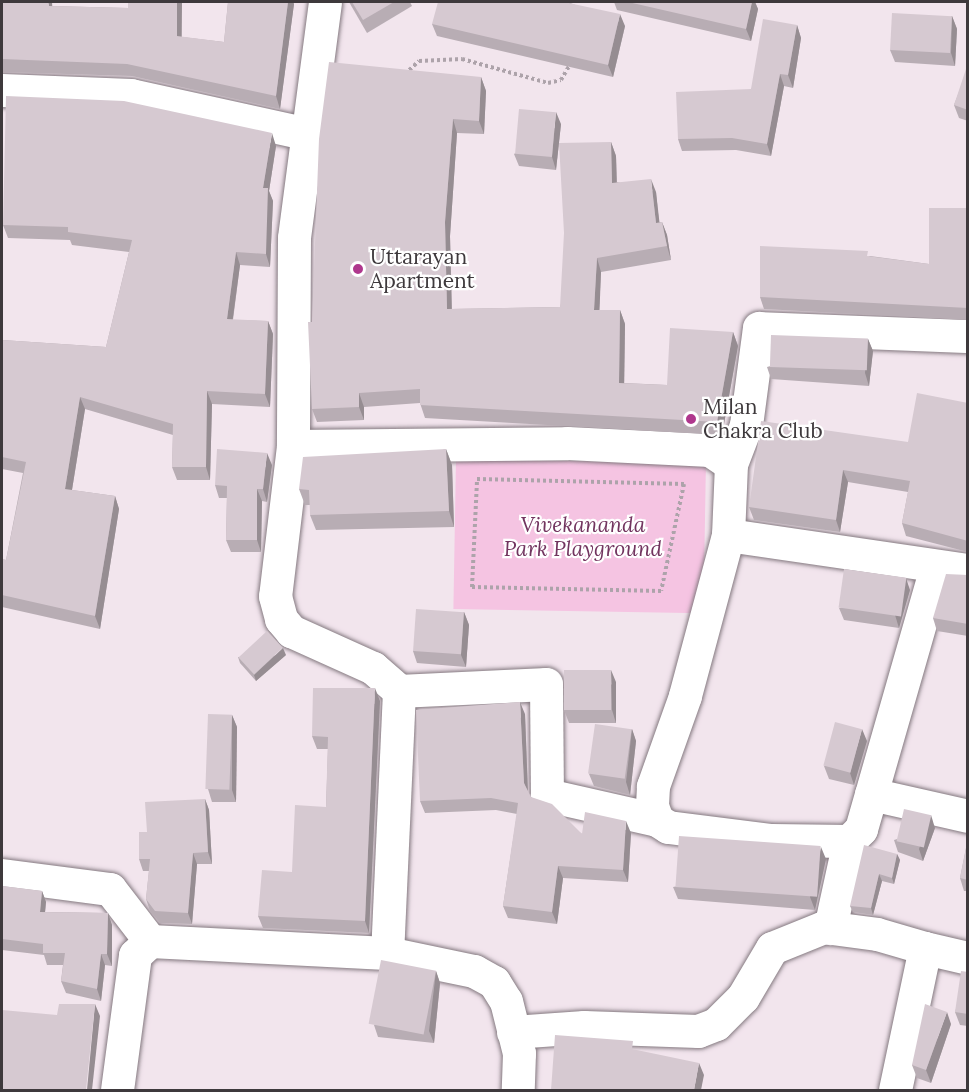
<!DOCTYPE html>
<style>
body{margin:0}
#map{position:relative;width:969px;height:1092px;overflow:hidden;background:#f2e5ed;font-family:Lora,serif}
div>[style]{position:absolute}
.green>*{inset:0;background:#f5c4e2;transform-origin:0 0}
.path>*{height:4px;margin-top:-2px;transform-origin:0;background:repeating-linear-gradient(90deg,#ada3aa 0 3px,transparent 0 6px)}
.roads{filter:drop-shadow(0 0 2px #847980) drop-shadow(0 0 2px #847980)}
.street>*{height:33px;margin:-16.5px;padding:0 16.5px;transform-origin:16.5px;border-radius:16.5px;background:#fff}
.wall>*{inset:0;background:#b8adb4}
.shaded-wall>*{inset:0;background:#968d92}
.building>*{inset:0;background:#d6c9d1;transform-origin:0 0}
.dots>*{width:16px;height:16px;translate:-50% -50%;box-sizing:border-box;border:3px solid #fff;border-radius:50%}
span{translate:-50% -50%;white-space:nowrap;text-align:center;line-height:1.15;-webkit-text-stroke:4.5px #fff;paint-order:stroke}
.poi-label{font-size:21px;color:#3e393c}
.left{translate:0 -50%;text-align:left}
.park-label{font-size:21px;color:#72345f;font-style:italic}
.frame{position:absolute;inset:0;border:3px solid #3e393c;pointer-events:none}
</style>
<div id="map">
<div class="green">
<i style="left:456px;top:459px;width:250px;height:150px;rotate:1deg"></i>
</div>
<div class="path">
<i style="left:405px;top:74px;width:19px;rotate:-43deg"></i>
<i style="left:419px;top:61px;width:43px;rotate:-2.7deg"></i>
<i style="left:462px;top:59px;width:89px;rotate:15.6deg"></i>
<i style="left:548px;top:83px;width:13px;rotate:-13deg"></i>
<i style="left:561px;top:80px;width:20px;rotate:-60deg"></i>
<i style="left:477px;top:479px;width:207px;rotate:1.4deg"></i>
<i style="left:684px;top:484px;width:109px;rotate:102.1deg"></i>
<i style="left:661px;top:591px;width:189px;rotate:-178.8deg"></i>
<i style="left:472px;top:587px;width:108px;rotate:-87.3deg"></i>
</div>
<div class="roads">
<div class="street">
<i style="left:325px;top:2px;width:238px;rotate:97.5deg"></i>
<i style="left:294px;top:238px;width:208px;rotate:90.3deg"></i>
<i style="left:293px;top:446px;width:274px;rotate:-0.6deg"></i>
<i style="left:567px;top:443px;width:143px;rotate:2.8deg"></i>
<i style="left:710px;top:450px;width:25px;rotate:34deg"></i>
<i style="left:731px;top:464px;width:71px;rotate:92.4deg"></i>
<i style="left:728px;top:535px;width:243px;rotate:8.3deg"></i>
<i style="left:2px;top:90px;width:129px;rotate:2.2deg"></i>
<i style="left:131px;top:95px;width:177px;rotate:12.4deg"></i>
<i style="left:293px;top:446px;width:151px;rotate:96.8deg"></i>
<i style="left:275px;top:596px;width:24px;rotate:75deg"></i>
<i style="left:281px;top:619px;width:16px;rotate:50deg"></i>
<i style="left:291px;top:631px;width:90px;rotate:24.3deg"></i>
<i style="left:373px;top:668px;width:35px;rotate:41deg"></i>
<i style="left:399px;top:691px;width:262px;rotate:92.6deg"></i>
<i style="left:731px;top:464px;width:42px;rotate:-69deg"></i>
<i style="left:746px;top:425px;width:98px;rotate:-82.4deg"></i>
<i style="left:759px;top:328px;width:209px;rotate:2.2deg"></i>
<i style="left:728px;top:535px;width:167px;rotate:105deg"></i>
<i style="left:685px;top:696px;width:96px;rotate:109.6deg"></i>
<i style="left:653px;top:786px;width:20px;rotate:93deg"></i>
<i style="left:652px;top:806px;width:15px;rotate:70deg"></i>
<i style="left:657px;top:820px;width:13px;rotate:32deg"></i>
<i style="left:668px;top:827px;width:104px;rotate:7.2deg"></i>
<i style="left:771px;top:840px;width:78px;rotate:0.7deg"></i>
<i style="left:849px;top:841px;width:17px;rotate:-45deg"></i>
<i style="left:861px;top:829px;width:272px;rotate:-74deg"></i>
<i style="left:399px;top:691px;width:147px;rotate:-2.7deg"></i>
<i style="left:546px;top:684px;width:111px;rotate:89.5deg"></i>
<i style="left:547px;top:795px;width:113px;rotate:12.8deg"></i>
<i style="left:871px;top:794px;width:99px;rotate:12.8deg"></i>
<i style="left:2px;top:875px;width:109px;rotate:7.4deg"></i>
<i style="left:110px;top:889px;width:66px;rotate:52.4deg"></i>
<i style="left:830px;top:928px;width:89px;rotate:-77.7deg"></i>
<i style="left:513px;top:1032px;width:71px;rotate:-4deg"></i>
<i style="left:584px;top:1027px;width:114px;rotate:2deg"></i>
<i style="left:698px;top:1031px;width:19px;rotate:-21deg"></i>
<i style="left:716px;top:1024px;width:38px;rotate:-45deg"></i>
<i style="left:743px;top:997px;width:57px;rotate:-59.4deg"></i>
<i style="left:772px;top:948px;width:56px;rotate:-22deg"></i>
<i style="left:824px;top:927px;width:53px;rotate:7.5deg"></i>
<i style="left:877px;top:934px;width:50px;rotate:16.3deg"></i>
<i style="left:117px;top:1090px;width:136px;rotate:-82.4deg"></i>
<i style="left:135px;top:955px;width:21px;rotate:-43deg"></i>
<i style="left:150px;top:941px;width:237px;rotate:2.9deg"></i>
<i style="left:387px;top:953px;width:89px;rotate:11.7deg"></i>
<i style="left:474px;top:971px;width:23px;rotate:29deg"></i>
<i style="left:494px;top:982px;width:22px;rotate:58deg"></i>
<i style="left:506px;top:1001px;width:54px;rotate:76deg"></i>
<i style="left:519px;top:1053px;width:37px;rotate:92deg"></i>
<i style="left:895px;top:1090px;width:145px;rotate:-78.1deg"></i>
<i style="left:925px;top:948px;width:44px;rotate:13.1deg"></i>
</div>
</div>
<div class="wall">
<i style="clip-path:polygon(2px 2px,52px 6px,128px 8px,182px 2px,182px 37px,224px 42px,228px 2px,293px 2px,294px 4px,280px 109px,132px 76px,2px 72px)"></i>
<i style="clip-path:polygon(349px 2px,410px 2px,412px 6px,367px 33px)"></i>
<i style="clip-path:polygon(568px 2px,625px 26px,613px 77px,437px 36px,432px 24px)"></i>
<i style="clip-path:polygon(614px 2px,755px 2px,758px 9px,751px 41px,617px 10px)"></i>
<i style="clip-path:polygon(952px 16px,957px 29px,955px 66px,895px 62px,890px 50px)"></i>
<i style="clip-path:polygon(797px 25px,801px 38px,793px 88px,784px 86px,771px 156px,736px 150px,682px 151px,678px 139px,751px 89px)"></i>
<i style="clip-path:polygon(968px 69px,968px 121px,959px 118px,954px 105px)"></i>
<i style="clip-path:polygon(481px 77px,486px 91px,484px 134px,457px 133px,450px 236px,452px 309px,560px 307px,611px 142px,616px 156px,617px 182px,656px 192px,659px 222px,662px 222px,667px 235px,671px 260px,601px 272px,599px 310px,620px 310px,625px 324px,624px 383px,667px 385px,733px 332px,738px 346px,722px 435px,425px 418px,420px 403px,364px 407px,364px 420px,317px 422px,312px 409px,312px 322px)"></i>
<i style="clip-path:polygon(561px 124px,556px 170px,519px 166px,514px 154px)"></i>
<i style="clip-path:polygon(276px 146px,269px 191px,273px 201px,270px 267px,240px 265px,233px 320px,268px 321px,273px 334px,270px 407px,212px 404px,210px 480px,177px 480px,172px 467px,173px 435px,85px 409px,72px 490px,115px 496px,119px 509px,100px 629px,2px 607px,2px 559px,6px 560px,23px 473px,2px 469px,2px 340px,106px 347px,129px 252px,72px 245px,70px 240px,8px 238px,3px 225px)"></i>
<i style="clip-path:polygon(968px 208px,968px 320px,764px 309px,760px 297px,870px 256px,929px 264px)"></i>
<i style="clip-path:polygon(868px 339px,873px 351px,869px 386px,771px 379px,767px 367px)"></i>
<i style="clip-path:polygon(968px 403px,968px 552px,906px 536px,902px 523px,908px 492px,848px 482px,840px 532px,754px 520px,749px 507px,908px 442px)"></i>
<i style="clip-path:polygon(446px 449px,452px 465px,454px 527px,316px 530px,310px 515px,310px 505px,305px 505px,299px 489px)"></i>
<i style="clip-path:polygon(272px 465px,267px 502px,262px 501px,261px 552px,231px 552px,226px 540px,227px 498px,219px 498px,215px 485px)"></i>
<i style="clip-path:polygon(968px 575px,968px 636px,937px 631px,933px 618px)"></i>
<i style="clip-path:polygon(910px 590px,899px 628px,844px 620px,839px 608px)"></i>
<i style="clip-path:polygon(464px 612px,469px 625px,466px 667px,417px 663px,413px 651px)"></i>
<i style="clip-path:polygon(286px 655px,256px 681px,240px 663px,238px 657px)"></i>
<i style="clip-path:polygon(616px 682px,616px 723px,569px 723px,564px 710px)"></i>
<i style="clip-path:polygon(380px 701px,369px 933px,263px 928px,258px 916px,292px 872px,326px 807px,328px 749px,317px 749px,312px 736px)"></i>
<i style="clip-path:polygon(525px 714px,528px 792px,531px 797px,582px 834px,631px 833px,628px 882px,563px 878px,557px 924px,508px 918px,503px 906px,517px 814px,496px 810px,425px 813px,420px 801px)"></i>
<i style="clip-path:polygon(232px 715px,237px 727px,236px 802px,212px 802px,208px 789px)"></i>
<i style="clip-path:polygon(632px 729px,636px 741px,630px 795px,594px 786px,589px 774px)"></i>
<i style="clip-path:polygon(867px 741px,854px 785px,829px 779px,824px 766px)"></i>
<i style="clip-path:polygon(205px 799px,209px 810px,212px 864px,197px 864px,192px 924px,160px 923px,150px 911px,146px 899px,149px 871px,143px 871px,139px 859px,147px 832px)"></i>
<i style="clip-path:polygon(935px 828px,923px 861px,898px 852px,894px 840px)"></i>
<i style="clip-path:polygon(968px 838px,968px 891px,964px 891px,960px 878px)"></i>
<i style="clip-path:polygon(897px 854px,900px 860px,894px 884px,882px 881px,873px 915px,853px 912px,850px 906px)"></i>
<i style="clip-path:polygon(826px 859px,815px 910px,678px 899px,673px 887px)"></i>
<i style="clip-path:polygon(2px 886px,42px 891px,46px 902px,45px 912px,108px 913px,112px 925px,112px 966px,105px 965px,101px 1001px,66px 993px,61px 981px,63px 965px,47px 965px,44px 955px,2px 950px)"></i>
<i style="clip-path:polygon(436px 971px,440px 983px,434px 1043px,378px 1037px,374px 1025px)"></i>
<i style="clip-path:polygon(968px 972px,968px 1026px,960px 1025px,955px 1012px)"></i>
<i style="clip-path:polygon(951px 1024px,931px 1083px,917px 1078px,912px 1065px)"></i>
</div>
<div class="shaded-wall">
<i style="clip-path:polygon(48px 2px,52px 2px,53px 18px,49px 6px)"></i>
<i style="clip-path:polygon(177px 2px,182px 2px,181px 48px,177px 36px)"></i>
<i style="clip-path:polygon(288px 2px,293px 2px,294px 4px,280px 109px,276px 96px)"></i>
<i style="clip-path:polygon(752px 2px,755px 2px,758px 9px,751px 41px,746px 29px)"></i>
<i style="clip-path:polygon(620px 14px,625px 26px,613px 77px,608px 65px)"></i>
<i style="clip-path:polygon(952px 16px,957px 29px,955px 66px,951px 53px)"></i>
<i style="clip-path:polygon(797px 25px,801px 38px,793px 88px,788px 75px)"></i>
<i style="clip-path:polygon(780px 74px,784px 86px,771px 156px,767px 144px)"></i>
<i style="clip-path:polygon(481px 77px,486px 91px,484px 134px,479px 121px)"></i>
<i style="clip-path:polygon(556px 112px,561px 124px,556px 170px,552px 157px)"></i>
<i style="clip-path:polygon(453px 119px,457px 133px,450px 236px,452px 323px,447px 309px,445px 222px)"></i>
<i style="clip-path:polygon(272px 133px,276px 146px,269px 191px,273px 201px,270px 267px,266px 254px,263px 188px)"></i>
<i style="clip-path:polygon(611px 142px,616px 156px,617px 197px,612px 183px)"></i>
<i style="clip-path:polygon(651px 179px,656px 192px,661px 236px,656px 223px)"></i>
<i style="clip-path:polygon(662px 222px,667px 235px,671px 260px,667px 246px)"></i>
<i style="clip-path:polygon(236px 252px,240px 265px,231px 332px,227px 319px)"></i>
<i style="clip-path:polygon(597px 258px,601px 272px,599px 323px,594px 310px)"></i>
<i style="clip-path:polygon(620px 310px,625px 324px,624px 397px,619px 383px)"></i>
<i style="clip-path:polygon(268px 321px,273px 334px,270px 407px,265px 394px)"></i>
<i style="clip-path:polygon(733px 332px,738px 346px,722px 435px,717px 422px)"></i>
<i style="clip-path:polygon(868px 339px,873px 351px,869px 386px,865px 373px)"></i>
<i style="clip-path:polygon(207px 391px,212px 404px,210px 480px,206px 467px)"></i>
<i style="clip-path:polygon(359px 393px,364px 407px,364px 420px,359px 407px)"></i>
<i style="clip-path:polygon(80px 397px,85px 409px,70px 502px,65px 489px)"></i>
<i style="clip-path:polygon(446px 449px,452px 465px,454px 527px,449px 511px)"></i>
<i style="clip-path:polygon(267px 453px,272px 465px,267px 502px,263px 489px)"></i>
<i style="clip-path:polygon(843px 470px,848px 482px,840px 532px,836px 520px)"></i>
<i style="clip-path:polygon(257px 489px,262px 501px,261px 552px,257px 540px)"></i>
<i style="clip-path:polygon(115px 496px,119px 509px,100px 629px,95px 616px)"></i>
<i style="clip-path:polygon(906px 578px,910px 590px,899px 628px,895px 615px)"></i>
<i style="clip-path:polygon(464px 612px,469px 625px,466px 667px,461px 655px)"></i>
<i style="clip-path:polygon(283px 648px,286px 655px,256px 681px,254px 675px)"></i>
<i style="clip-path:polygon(611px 670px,616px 682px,616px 723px,612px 710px)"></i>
<i style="clip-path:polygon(375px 688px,380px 701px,369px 933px,365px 921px)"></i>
<i style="clip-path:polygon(520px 702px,525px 714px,528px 795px,524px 783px)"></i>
<i style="clip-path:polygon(232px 715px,237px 727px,236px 802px,232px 790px)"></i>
<i style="clip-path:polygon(632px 729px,636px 741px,630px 795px,626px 782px)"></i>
<i style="clip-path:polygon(862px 729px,867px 741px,854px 785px,850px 773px)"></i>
<i style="clip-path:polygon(205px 799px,209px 810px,212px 864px,208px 852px)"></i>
<i style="clip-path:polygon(931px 815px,935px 828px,923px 861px,919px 849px)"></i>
<i style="clip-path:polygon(626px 821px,631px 833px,628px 882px,623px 870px)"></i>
<i style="clip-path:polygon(821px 847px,826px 859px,815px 910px,810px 897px)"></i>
<i style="clip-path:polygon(193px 853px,197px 864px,192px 924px,188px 913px)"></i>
<i style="clip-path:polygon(897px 854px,900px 860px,894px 884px,892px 878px)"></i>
<i style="clip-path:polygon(558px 866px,563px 878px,557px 924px,552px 912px)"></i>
<i style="clip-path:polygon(879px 874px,882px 881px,873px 915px,871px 908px)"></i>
<i style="clip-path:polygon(42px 891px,46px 902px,44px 923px,40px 912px)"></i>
<i style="clip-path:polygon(108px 913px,112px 925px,112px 966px,107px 954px)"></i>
<i style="clip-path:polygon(101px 954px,105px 965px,101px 1001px,97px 989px)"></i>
<i style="clip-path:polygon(436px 971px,440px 983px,434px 1043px,429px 1031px)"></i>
<i style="clip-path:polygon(95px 1004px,100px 1016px,92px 1090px,87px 1090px)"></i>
<i style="clip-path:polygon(947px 1012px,951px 1024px,931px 1083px,926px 1070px)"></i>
<i style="clip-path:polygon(699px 1063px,704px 1075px,701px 1090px,694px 1090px)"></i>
</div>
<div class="building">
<i style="clip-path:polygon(2px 2px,48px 2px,49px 6px,128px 8px,128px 2px,177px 2px,177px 36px,224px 42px,228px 2px,288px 2px,276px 96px,127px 64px,2px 59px)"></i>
<i style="clip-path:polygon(352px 2px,394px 2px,363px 20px)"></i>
<i style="clip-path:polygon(438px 2px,564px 2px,620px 14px,608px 65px,432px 24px)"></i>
<i style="clip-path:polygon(628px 2px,752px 2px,746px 29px)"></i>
<i style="left:892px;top:13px;width:60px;height:37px;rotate:3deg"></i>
<i style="clip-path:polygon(763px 19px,797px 25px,788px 75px,780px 74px,767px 144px,732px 138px,678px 139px,676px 92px,751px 89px)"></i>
<i style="clip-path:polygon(329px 62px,481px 77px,479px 121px,453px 119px,445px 222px,447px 309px,560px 307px,564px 233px,559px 143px,611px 142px,612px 183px,651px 179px,656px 223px,662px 222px,667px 246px,597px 258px,594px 310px,620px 310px,619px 383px,667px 385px,670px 328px,733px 332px,717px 422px,420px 405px,420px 389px,359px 393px,359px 407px,312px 409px,308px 322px,312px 322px,319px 139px)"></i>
<i style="clip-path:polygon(966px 69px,968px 69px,968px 110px,954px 105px)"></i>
<i style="clip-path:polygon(6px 96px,124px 101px,272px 133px,263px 188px,268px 188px,266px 254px,236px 252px,227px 319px,268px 321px,265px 394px,207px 391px,206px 467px,172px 467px,173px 424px,80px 397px,65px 489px,115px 496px,95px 616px,2px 595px,2px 559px,6px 560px,26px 462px,2px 457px,2px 340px,106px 347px,132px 240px,68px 232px,68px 227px,3px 225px)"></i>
<i style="left:519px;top:109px;width:37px;height:45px;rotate:5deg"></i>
<i style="clip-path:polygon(929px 208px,968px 208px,968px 308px,760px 297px,760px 246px,868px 251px,867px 256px,929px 264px)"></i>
<i style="left:771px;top:335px;width:97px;height:32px;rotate:2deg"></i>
<i style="clip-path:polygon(917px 393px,968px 403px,968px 421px,966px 429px,968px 429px,968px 541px,902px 523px,910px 481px,843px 470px,836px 520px,749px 507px,761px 421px,908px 442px)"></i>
<i style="clip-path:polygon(217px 449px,267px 453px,263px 489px,257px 489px,257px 540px,226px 540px,227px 486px,215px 485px)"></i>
<i style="clip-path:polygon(446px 449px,449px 511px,310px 515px,309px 490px,299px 489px,303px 457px)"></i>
<i style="left:844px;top:569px;width:63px;height:39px;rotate:8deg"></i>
<i style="clip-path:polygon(946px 574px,968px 575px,968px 624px,933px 618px)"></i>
<i style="left:416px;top:609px;width:48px;height:42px;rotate:4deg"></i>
<i style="left:267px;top:631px;width:23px;height:39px;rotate:47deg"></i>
<i style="left:564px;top:670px;width:47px;height:40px"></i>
<i style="clip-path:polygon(313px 688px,375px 688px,365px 921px,258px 916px,262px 870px,292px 872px,295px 805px,326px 807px,328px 737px,312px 736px)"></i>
<i style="clip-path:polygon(520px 702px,524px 783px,531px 797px,552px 804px,582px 834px,585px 812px,626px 821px,623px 870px,558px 866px,552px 912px,503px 906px,518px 803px,491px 798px,420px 801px,416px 710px)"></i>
<i style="left:208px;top:714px;width:24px;height:75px;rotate:2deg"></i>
<i style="left:835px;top:722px;width:28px;height:45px;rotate:15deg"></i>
<i style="left:595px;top:724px;width:37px;height:50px;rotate:8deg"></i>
<i style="clip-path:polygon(205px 799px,208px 852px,193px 853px,188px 913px,155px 911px,146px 899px,150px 859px,139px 859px,139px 832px,147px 832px,145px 802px)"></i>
<i style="left:904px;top:809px;width:28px;height:33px;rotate:13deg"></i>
<i style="left:679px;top:836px;width:142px;height:51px;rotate:4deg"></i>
<i style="clip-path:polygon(968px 838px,968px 880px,960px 878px)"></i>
<i style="clip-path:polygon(864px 845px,897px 854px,892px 878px,879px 874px,871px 908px,850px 906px)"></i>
<i style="clip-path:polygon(2px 886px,42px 891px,40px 912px,108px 913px,107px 954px,101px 954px,97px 989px,61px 981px,65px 953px,43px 953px,43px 944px,2px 939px)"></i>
<i style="left:381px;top:960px;width:56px;height:65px;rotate:11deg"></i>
<i style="clip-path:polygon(961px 971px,968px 972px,968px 1014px,955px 1012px)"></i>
<i style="clip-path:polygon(59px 1004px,95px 1004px,86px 1090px,89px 1090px,2px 1090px,2px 1010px,57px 1015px)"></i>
<i style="clip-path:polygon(925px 1004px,947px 1012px,926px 1070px,912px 1065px)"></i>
<i style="clip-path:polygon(555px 1035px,633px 1041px,632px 1049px,699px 1063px,694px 1090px,551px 1090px)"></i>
</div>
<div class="dots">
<i style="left:358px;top:269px;background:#af378d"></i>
<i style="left:691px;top:419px;background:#af378d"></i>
</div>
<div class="poi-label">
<span class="left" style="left:370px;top:269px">Uttarayan<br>Apartment</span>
<span class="left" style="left:703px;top:419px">Milan<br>Chakra Club</span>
</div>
<div class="park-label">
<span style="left:583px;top:537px">Vivekananda<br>Park Playground</span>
</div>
<div class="frame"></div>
</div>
